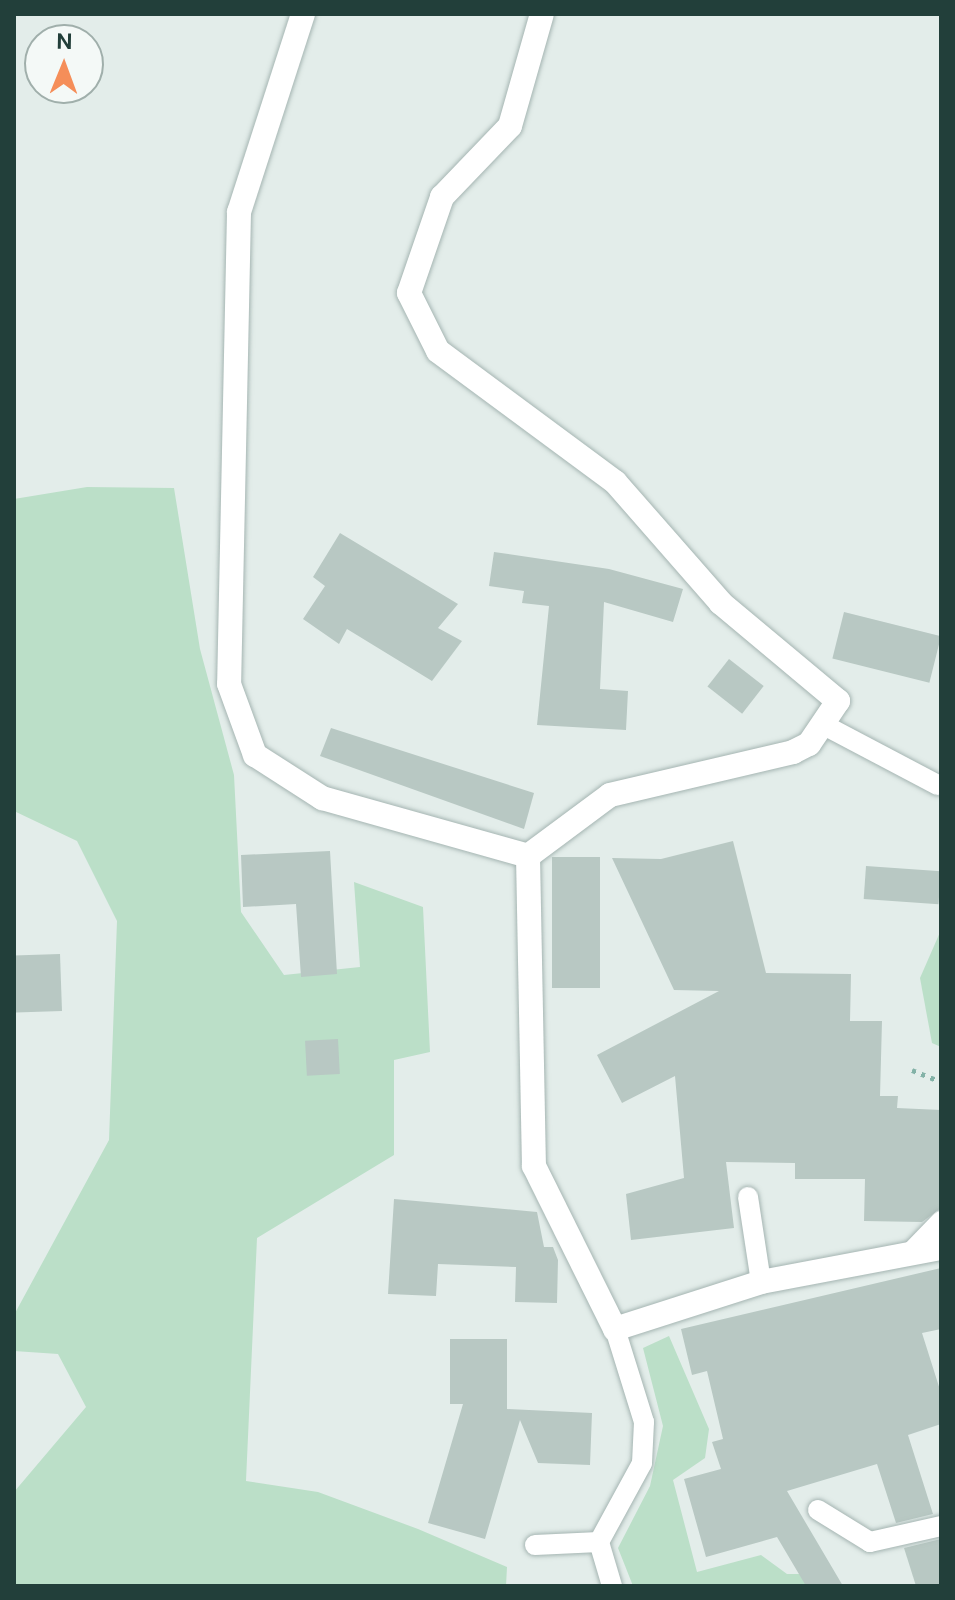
<!DOCTYPE html>
<style>
body{margin:0}
#map{position:relative;width:955px;height:1600px;overflow:hidden;background:#e3edea;font-family:"DM Sans",sans-serif}
div>[style]{position:absolute}
.green>*{inset:0;background:#bbdfc8}
.building>*{inset:0;background:#b8c8c3;transform-origin:0 0}
.path>*{height:5px;margin-top:-2.5px;transform-origin:0;background:repeating-linear-gradient(90deg,#83b2a7 0 4px,transparent 0 10px)}
.roads{filter:drop-shadow(0 0 2px #a5b5b2) drop-shadow(0 0 2px #a5b5b2)}
.service>*{height:20px;margin:-10px;padding:0 10px;transform-origin:10px;border-radius:10px;background:#fff}
.minor>*{height:24px;margin:-12px;padding:0 12px;transform-origin:12px;border-radius:12px;background:#fff}
span{translate:-50% -50%;white-space:nowrap;text-align:center;line-height:1.15;-webkit-text-stroke:7px #f4f9f7;paint-order:stroke}
.frame{position:absolute;inset:0;border:16px solid #223f3a;pointer-events:none}
.north{position:absolute;left:24px;top:24px;width:80px;height:80px;box-sizing:border-box;background:#f4f9f7;border:2px solid #a0afab;border-radius:50%;rotate:1deg;font-size:22px;font-weight:700;line-height:32px;text-align:center;color:#223f3a}
.north::after{content:'';display:block;margin:auto;width:28px;height:36px;background:#f58e59;clip-path:polygon(50% 0,100% 100%,50% 72%,0 100%)}
</style>
<div id="map">
<div class="green">
<i style="clip-path:polygon(87px 487px,174px 488px,200px 649px,234px 775px,241px 912px,284px 975px,360px 967px,354px 882px,423px 907px,430px 1052px,394px 1060px,394px 1155px,257px 1238px,246px 1481px,318px 1492px,418px 1529px,507px 1567px,506px 1586px,14px 1586px,14px 1492px,86px 1407px,58px 1354px,14px 1351px,14px 1315px,109px 1140px,117px 921px,77px 841px,14px 811px,14px 499px)"></i>
<i style="clip-path:polygon(941px 930px,941px 1047px,932px 1043px,920px 978px)"></i>
<i style="clip-path:polygon(669px 1336px,709px 1429px,705px 1458px,673px 1480px,697px 1572px,761px 1555px,787px 1574px,825px 1574px,830px 1586px,633px 1586px,618px 1548px,650px 1486px,663px 1426px,643px 1348px)"></i>
</div>
<div class="building">
<i style="clip-path:polygon(340px 533px,458px 604px,438px 628px,462px 641px,432px 681px,347px 629px,339px 644px,303px 619px,325px 586px,313px 577px)"></i>
<i style="clip-path:polygon(494px 552px,609px 569px,683px 589px,673px 622px,604px 602px,600px 689px,628px 691px,626px 730px,537px 725px,549px 606px,522px 603px,524px 591px,489px 586px)"></i>
<i style="left:844px;top:612px;width:100px;height:48px;rotate:14deg"></i>
<i style="left:729px;top:659px;width:44px;height:35px;rotate:38deg"></i>
<i style="clip-path:polygon(331px 728px,534px 793px,524px 829px,320px 756px)"></i>
<i style="clip-path:polygon(733px 841px,766px 973px,851px 974px,850px 1021px,882px 1021px,880px 1096px,898px 1096px,897px 1108px,941px 1110px,941px 1208px,922px 1222px,864px 1221px,865px 1179px,795px 1179px,795px 1163px,726px 1162px,734px 1228px,631px 1240px,626px 1194px,684px 1178px,675px 1076px,622px 1103px,597px 1055px,719px 991px,674px 990px,612px 858px,661px 859px)"></i>
<i style="clip-path:polygon(330px 851px,337px 974px,301px 977px,296px 904px,243px 907px,241px 855px)"></i>
<i style="left:552px;top:857px;width:48px;height:131px"></i>
<i style="left:866px;top:866px;width:75px;height:33px;rotate:4deg"></i>
<i style="left:60px;top:954px;width:57px;height:46px;rotate:88deg"></i>
<i style="left:338px;top:1039px;width:35px;height:33px;rotate:87deg"></i>
<i style="clip-path:polygon(394px 1199px,537px 1212px,544px 1247px,553px 1247px,558px 1260px,557px 1303px,515px 1302px,516px 1267px,438px 1264px,436px 1296px,388px 1294px)"></i>
<i style="clip-path:polygon(941px 1268px,941px 1329px,922px 1333px,941px 1393px,941px 1424px,908px 1435px,933px 1514px,896px 1523px,877px 1464px,787px 1491px,843px 1586px,806px 1586px,777px 1537px,706px 1557px,684px 1479px,721px 1469px,712px 1442px,723px 1439px,707px 1371px,692px 1375px,681px 1329px)"></i>
<i style="clip-path:polygon(450px 1339px,507px 1339px,507px 1409px,592px 1413px,590px 1465px,538px 1463px,520px 1420px,485px 1539px,428px 1523px,463px 1404px,450px 1404px)"></i>
<i style="clip-path:polygon(941px 1539px,941px 1586px,916px 1586px,904px 1548px)"></i>
</div>
<div class="path">
<i style="left:912px;top:1070px;width:31px;rotate:22deg"></i>
</div>
<div class="roads">
<div class="service">
<i style="left:824px;top:725px;width:129px;rotate:27.8deg"></i>
<i style="left:748px;top:1197px;width:86px;rotate:81.3deg"></i>
<i style="left:912px;top:1251px;width:42px;rotate:-46deg"></i>
<i style="left:818px;top:1510px;width:61px;rotate:31.6deg"></i>
<i style="left:870px;top:1542px;width:73px;rotate:-12.7deg"></i>
<i style="left:599px;top:1542px;width:46px;rotate:73.5deg"></i>
<i style="left:535px;top:1545px;width:64px;rotate:-2.7deg"></i>
<i style="left:599px;top:1542px;width:90px;rotate:-61.4deg"></i>
<i style="left:642px;top:1463px;width:41px;rotate:-87.2deg"></i>
<i style="left:644px;top:1422px;width:97px;rotate:-107.3deg"></i>
</div>
<div class="minor">
<i style="left:303px;top:14px;width:208px;rotate:107.9deg"></i>
<i style="left:239px;top:212px;width:472px;rotate:91.2deg"></i>
<i style="left:229px;top:684px;width:76px;rotate:69.9deg"></i>
<i style="left:255px;top:755px;width:80px;rotate:32.7deg"></i>
<i style="left:322px;top:798px;width:214px;rotate:15.7deg"></i>
<i style="left:528px;top:856px;width:102px;rotate:-36.6deg"></i>
<i style="left:610px;top:795px;width:188px;rotate:-13.2deg"></i>
<i style="left:793px;top:752px;width:18px;rotate:-27deg"></i>
<i style="left:809px;top:744px;width:52px;rotate:-56deg"></i>
<i style="left:838px;top:701px;width:153px;rotate:-140.1deg"></i>
<i style="left:721px;top:603px;width:161px;rotate:-131.2deg"></i>
<i style="left:615px;top:482px;width:220px;rotate:-143.5deg"></i>
<i style="left:438px;top:351px;width:65px;rotate:-116.6deg"></i>
<i style="left:409px;top:293px;width:102px;rotate:-71deg"></i>
<i style="left:442px;top:197px;width:98px;rotate:-46.2deg"></i>
<i style="left:510px;top:126px;width:116px;rotate:-74.1deg"></i>
<i style="left:528px;top:856px;width:310px;rotate:88.9deg"></i>
<i style="left:534px;top:1166px;width:182px;rotate:63.6deg"></i>
<i style="left:615px;top:1329px;width:153px;rotate:-17.8deg"></i>
<i style="left:761px;top:1282px;width:183px;rotate:-10.7deg"></i>
</div>
</div>
<div class="frame"></div>
<div class="north">N</div>
</div>
